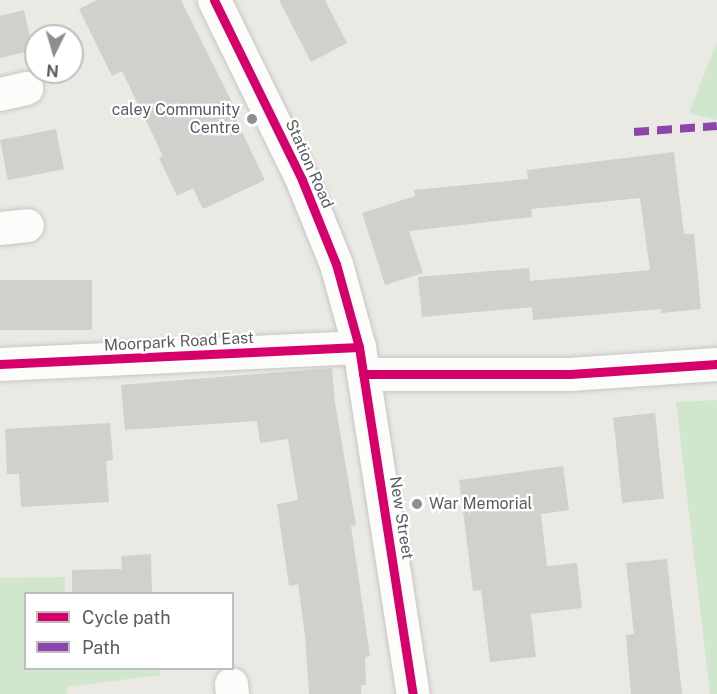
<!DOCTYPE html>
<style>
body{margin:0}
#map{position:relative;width:717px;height:694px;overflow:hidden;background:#eae9e3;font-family:"Public Sans",sans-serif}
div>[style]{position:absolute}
.green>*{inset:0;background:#d1e7cd}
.building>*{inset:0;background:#d1d0cd;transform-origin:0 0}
.roads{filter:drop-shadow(0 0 2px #c6c6c4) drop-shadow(0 0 2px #c6c6c4)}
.minor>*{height:33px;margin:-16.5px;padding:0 16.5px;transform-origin:16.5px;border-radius:16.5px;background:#fcfcfb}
.tertiary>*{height:33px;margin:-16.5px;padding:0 16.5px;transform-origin:16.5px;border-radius:16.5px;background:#fcfcfb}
.quiet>*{height:8px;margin-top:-4px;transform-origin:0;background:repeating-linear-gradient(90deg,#8e44ad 0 15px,transparent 0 23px)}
.cycleway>*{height:9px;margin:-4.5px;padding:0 4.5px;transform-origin:4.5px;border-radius:4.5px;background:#d6006c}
.dots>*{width:16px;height:16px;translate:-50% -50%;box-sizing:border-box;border:3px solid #fff;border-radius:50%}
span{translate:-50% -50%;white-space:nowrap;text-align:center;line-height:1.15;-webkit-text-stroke:4.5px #fff;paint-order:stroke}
.poi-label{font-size:16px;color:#595d62}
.right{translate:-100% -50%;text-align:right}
.left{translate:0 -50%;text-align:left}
.street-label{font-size:16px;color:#595d62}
.legend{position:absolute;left:24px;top:592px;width:210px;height:78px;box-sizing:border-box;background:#fff;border:2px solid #bdbec0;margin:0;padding:8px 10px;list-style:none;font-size:18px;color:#595d62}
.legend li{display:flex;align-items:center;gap:12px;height:30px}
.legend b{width:30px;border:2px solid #bdbec0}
.north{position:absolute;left:24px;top:24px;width:60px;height:60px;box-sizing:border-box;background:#fff;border:2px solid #bdbec0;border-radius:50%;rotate:185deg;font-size:16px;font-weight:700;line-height:24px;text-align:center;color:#595d62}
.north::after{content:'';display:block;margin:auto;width:21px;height:27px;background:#8c8e8f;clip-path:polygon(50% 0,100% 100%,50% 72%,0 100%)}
</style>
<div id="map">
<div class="green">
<i style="clip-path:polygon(717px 42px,717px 120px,689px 113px)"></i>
<i style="clip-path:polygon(717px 400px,717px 694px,710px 694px,676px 402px)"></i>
<i style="clip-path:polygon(65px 577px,65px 593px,26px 594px,26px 668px,159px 669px,160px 675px,67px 687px,67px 694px,0 694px,0 578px)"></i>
</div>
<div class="building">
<i style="clip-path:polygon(97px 0,181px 0,236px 110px,232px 111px,265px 180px,203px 209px,193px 188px,177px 196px,159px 158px,163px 156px,122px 71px,112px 76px,79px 9px)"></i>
<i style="clip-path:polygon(279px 0,325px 0,347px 43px,311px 62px)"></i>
<i style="clip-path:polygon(24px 10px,33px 50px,0 58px,0 16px)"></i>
<i style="left:56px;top:129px;width:41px;height:57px;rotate:79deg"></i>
<i style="clip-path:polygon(674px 152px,684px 234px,694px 234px,701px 309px,661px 313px,661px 309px,533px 320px,532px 307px,422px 317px,418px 277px,529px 268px,530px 281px,650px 270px,640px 198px,531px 209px,532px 217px,409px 231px,423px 273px,385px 285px,362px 213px,415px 196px,414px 190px,528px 179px,527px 170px)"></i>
<i style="left:92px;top:280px;width:50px;height:92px;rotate:90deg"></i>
<i style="clip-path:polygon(332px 368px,335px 403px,356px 525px,351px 526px,370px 656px,365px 657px,366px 685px,361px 685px,361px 694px,309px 694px,305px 636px,298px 584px,289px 586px,277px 504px,298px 500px,288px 439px,260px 443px,257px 421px,125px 430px,121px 385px)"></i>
<i style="left:655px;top:413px;width:86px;height:42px;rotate:84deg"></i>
<i style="clip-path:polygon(110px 423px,113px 460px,106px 461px,109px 502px,21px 507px,19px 474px,7px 474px,5px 429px)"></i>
<i style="clip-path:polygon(563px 466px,569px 510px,541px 514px,547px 566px,577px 563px,582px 608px,531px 614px,536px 657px,490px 662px,481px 590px,473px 591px,459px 480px)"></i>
<i style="clip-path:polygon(151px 554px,152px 594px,72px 594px,72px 570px,122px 569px,121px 556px)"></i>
<i style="clip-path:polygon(667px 559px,682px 694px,631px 694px,626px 635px,634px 634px,626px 563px)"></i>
</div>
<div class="roads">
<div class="minor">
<i style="left:0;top:94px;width:27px;rotate:-13deg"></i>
<i style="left:0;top:228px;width:27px;rotate:-6deg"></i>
<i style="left:0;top:364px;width:359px;rotate:-2.7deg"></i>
<i style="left:363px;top:374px;width:207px"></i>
<i style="left:570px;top:374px;width:147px;rotate:-3.9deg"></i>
<i style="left:231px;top:684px;width:10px;rotate:84deg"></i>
</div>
<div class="tertiary">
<i style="left:214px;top:0;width:200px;rotate:63.9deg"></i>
<i style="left:302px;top:180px;width:91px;rotate:68deg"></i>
<i style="left:336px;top:264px;width:86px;rotate:74.5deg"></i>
<i style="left:359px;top:347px;width:351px;rotate:81.2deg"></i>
</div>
</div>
<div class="quiet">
<i style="left:634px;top:132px;width:83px;rotate:-4.1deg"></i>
</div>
<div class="cycleway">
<i style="left:214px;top:0;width:200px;rotate:63.9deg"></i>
<i style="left:302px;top:180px;width:91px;rotate:68deg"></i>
<i style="left:336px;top:264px;width:86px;rotate:74.5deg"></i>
<i style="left:359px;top:347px;width:351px;rotate:81.2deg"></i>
<i style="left:0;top:364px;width:359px;rotate:-2.7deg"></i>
<i style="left:363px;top:374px;width:207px"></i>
<i style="left:570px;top:374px;width:147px;rotate:-3.9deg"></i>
</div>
<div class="dots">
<i style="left:252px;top:119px;background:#8c8e8f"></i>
<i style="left:417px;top:504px;background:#8c8e8f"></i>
</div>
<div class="poi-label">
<span class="right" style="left:240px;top:119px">caley Community<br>Centre</span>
<span class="left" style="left:429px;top:504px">War Memorial</span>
</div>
<div class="street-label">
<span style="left:309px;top:164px;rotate:66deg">Station Road</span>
<span style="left:179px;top:342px;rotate:-3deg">Moorpark Road East</span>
<span style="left:401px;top:518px;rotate:81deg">New Street</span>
</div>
<ul class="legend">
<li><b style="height:8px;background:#d6006c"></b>Cycle path</li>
<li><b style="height:8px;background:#8e44ad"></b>Path</li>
</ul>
<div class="north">N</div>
</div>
